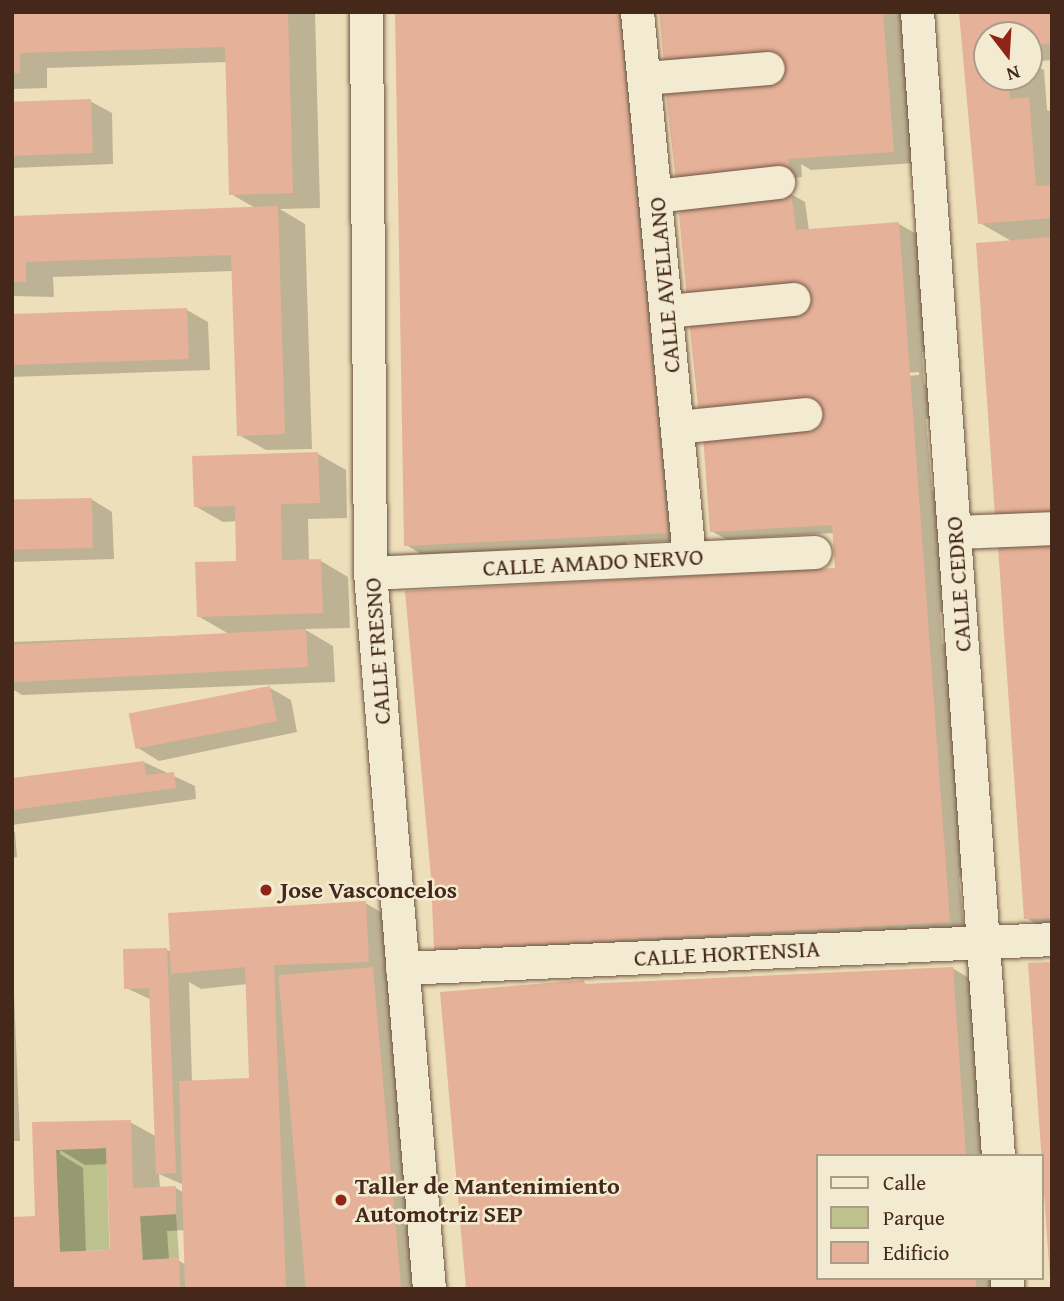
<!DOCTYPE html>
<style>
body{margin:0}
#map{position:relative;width:1064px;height:1301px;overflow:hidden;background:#eddfba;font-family:"Gentium Book Plus",serif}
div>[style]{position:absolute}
.green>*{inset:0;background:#bcc18d;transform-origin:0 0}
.shadow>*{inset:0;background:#0003}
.building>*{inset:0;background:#e6b199;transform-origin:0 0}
.roads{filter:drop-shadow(0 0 2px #6f5642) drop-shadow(0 0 2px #6f5642)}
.minor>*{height:33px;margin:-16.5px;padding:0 16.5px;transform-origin:16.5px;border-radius:16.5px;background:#f3ead2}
.dots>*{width:19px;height:19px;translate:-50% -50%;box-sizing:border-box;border:4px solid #f3ead2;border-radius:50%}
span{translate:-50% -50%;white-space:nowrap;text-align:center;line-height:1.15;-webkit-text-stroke:5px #f3ead2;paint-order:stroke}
.street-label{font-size:24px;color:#45281a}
.poi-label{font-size:24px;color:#45281a;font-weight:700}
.left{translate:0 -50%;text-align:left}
.frame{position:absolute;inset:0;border:14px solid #45281a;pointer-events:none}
.legend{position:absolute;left:816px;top:1154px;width:228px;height:126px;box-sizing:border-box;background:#f3ead2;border:2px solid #ad9c88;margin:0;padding:9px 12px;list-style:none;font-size:21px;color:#45281a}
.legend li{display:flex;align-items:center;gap:14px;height:35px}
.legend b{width:35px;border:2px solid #ad9c88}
.north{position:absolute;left:973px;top:21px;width:70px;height:70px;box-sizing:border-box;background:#f3ead2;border:2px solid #ad9c88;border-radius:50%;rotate:163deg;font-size:19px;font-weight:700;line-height:28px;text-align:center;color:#45281a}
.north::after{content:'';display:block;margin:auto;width:24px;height:32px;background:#8f2418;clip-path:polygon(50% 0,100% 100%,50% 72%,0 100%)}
</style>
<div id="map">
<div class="green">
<i style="left:106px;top:1148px;width:102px;height:50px;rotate:88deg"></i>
<i style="left:176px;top:1214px;width:44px;height:36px;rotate:86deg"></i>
</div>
<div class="shadow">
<i style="clip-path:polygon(12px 12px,315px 12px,320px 208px,280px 209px,305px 224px,312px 449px,266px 450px,239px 435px,233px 271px,53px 277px,54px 297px,12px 296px,12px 217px,257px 209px,231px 194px,227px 62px,47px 68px,47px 88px,12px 89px)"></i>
<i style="clip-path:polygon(396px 12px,631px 12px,682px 540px,626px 543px,627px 551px,433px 561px,406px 545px)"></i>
<i style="clip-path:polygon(661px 12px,904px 12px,914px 163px,811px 170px,801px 164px,802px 177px,691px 189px)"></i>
<i style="clip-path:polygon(evenodd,961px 12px,1052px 12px,1052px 60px,1029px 62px,1044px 70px,1047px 110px,1052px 112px,1052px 521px,1013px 242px,980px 223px,961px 12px,987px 35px,1029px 35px,1029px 77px,987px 77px,987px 35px)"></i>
<i style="clip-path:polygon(90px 101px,112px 113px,113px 164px,12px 168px,12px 104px)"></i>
<i style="clip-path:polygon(evenodd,791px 194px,805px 202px,809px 231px,899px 224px,920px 236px,929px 352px,922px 352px,924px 384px,931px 388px,933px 419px,926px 419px,932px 490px,939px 494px,946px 612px,940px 612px,942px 643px,949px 647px,966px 876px,959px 877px,964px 929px,450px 957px,436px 949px,837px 569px,834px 533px,726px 539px,711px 531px,819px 427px,818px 416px,703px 306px,791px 194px,919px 372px,919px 375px,831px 381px,831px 378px,919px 372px)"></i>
<i style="clip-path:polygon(187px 310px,208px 322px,210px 370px,12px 377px,12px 317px)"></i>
<i style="clip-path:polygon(318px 454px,346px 470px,347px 518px,308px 519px,309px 561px,321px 561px,348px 577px,350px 628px,304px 629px,333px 646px,335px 682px,22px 695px,12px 689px,12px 642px,229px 634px,198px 616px,238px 563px,237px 521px,223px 522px,195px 506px)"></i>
<i style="clip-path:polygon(91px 499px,112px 512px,114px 559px,12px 562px,12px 502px)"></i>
<i style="clip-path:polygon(1052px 544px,1052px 930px,1047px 930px,1026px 918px)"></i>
<i style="clip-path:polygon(270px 688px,291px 700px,297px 732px,159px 761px,138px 748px)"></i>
<i style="clip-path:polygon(144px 762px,195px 786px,196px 799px,12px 825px,12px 780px)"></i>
<i style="clip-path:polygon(12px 830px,15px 832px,17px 857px,12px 858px)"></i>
<i style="clip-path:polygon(evenodd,365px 903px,393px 919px,427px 1289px,12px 1289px,37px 1218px,34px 1124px,130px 1122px,157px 1137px,152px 1000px,126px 988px,167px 950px,172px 952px,365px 903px,189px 982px,201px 989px,247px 984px,255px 1080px,192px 1082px,189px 982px,365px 903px,60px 1150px,85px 1165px,109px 1164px,112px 1251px,86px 1253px,83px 1168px,60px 1154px,60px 1150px,365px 903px,159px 1174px,184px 1185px,184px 1193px,176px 1188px,160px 1188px,159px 1174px,365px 903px,185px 1230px,186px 1265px,178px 1260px,169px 1260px,167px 1231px,185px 1230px)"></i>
<i style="clip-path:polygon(12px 942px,20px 1141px,12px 1141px)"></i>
<i style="clip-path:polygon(952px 968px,974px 981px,986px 1156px,817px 1156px,817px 1278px,995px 1278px,996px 1289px,467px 1289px,583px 982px,589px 986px)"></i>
</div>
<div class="building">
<i style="clip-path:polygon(12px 12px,288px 12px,293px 193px,229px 195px,225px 47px,20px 53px,20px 73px,12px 73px)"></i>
<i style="clip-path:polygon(395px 12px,619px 12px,668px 533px,404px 546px)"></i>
<i style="clip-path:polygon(659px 12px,883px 12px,894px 152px,788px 159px,789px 169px,676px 182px,665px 86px,780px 75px,778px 55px,664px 65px)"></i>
<i style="clip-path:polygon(959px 12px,1052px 12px,1052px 43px,1029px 45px,1029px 35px,987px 35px,987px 77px,1008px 77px,1010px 99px,1029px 97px,1036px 186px,1052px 185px,1052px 218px,978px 224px)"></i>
<i style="left:91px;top:99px;width:54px;height:79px;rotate:88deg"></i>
<i style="clip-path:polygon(791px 192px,796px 230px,899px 222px,950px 922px,434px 950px,431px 877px,405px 591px,835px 568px,832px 525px,710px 532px,703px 436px,817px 425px,815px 403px,699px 415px,689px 320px,803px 291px,803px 285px,687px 299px,678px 204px)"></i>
<i style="clip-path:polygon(278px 206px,285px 434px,237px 436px,231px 255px,26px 262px,26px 282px,12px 282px,12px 216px)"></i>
<i style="clip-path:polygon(1052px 237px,1052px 513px,995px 516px,976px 243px)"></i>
<i style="left:187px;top:308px;width:51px;height:175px;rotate:88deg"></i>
<i style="clip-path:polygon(318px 452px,320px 503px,281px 504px,282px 560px,321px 559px,323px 613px,197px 617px,195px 562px,236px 561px,235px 506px,194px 507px,192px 456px)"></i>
<i style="left:92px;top:498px;width:50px;height:80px;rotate:89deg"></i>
<i style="clip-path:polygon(1052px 542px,1052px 918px,1024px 919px,998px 547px)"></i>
<i style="left:306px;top:629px;width:38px;height:294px;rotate:87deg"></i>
<i style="left:270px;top:686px;width:36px;height:144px;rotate:79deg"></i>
<i style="clip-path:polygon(144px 761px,146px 775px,174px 772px,176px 788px,12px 810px,12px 778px)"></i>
<i style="clip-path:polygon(366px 901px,369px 962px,274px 965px,286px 1289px,185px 1289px,179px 1081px,249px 1078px,245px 967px,171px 974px,168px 913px)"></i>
<i style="clip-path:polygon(167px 948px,176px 1173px,156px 1174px,149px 988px,124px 989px,123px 949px)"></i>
<i style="clip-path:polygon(1052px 962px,1052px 1279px,1050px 1279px,1028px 963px)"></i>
<i style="left:373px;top:967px;width:323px;height:95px;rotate:85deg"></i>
<i style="clip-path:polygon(953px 967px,966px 1156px,817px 1156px,817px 1278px,976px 1278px,976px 1289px,466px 1289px,440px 992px,584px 980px,584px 984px)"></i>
<i style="clip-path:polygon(evenodd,131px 1120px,133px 1188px,176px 1186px,176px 1214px,140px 1216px,142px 1260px,179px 1258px,180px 1289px,12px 1289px,12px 1217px,35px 1216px,32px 1122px,131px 1120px,106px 1148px,110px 1250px,60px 1252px,56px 1150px,106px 1148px)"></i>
</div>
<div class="roads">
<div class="minor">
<i style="left:366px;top:12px;width:561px;rotate:89.59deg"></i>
<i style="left:370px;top:573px;width:718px;rotate:85.29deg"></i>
<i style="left:637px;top:12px;width:547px;rotate:84.55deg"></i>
<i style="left:917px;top:12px;width:1147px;rotate:85.95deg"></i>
<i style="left:644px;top:78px;width:124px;rotate:-4.6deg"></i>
<i style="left:655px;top:196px;width:124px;rotate:-6.5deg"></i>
<i style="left:666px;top:311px;width:128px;rotate:-5.4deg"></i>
<i style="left:677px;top:427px;width:129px;rotate:-5.8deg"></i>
<i style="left:954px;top:532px;width:98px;rotate:-2.3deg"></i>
<i style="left:370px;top:573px;width:445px;rotate:-2.7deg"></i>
<i style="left:402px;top:968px;width:651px;rotate:-2.55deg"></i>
<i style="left:1007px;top:1278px;width:11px;rotate:90deg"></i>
</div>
</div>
<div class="dots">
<i style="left:266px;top:890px;background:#8f2418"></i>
<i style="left:341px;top:1200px;background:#8f2418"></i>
</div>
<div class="street-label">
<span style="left:664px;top:285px;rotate:-95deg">CALLE AVELLANO</span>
<span style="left:593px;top:562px;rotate:-3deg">CALLE AMADO NERVO</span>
<span style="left:958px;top:584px;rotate:-94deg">CALLE CEDRO</span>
<span style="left:377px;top:651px;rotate:-94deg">CALLE FRESNO</span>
<span style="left:727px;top:953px;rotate:-3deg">CALLE HORTENSIA</span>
</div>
<div class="poi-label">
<span class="left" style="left:280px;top:890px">Jose Vasconcelos</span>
<span class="left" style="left:355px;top:1200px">Taller de Mantenimiento<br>Automotriz SEP</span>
</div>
<div class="frame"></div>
<ul class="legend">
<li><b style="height:9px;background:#f3ead2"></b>Calle</li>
<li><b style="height:19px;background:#bcc18d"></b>Parque</li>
<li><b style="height:19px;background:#e6b199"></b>Edificio</li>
</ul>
<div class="north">N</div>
</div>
